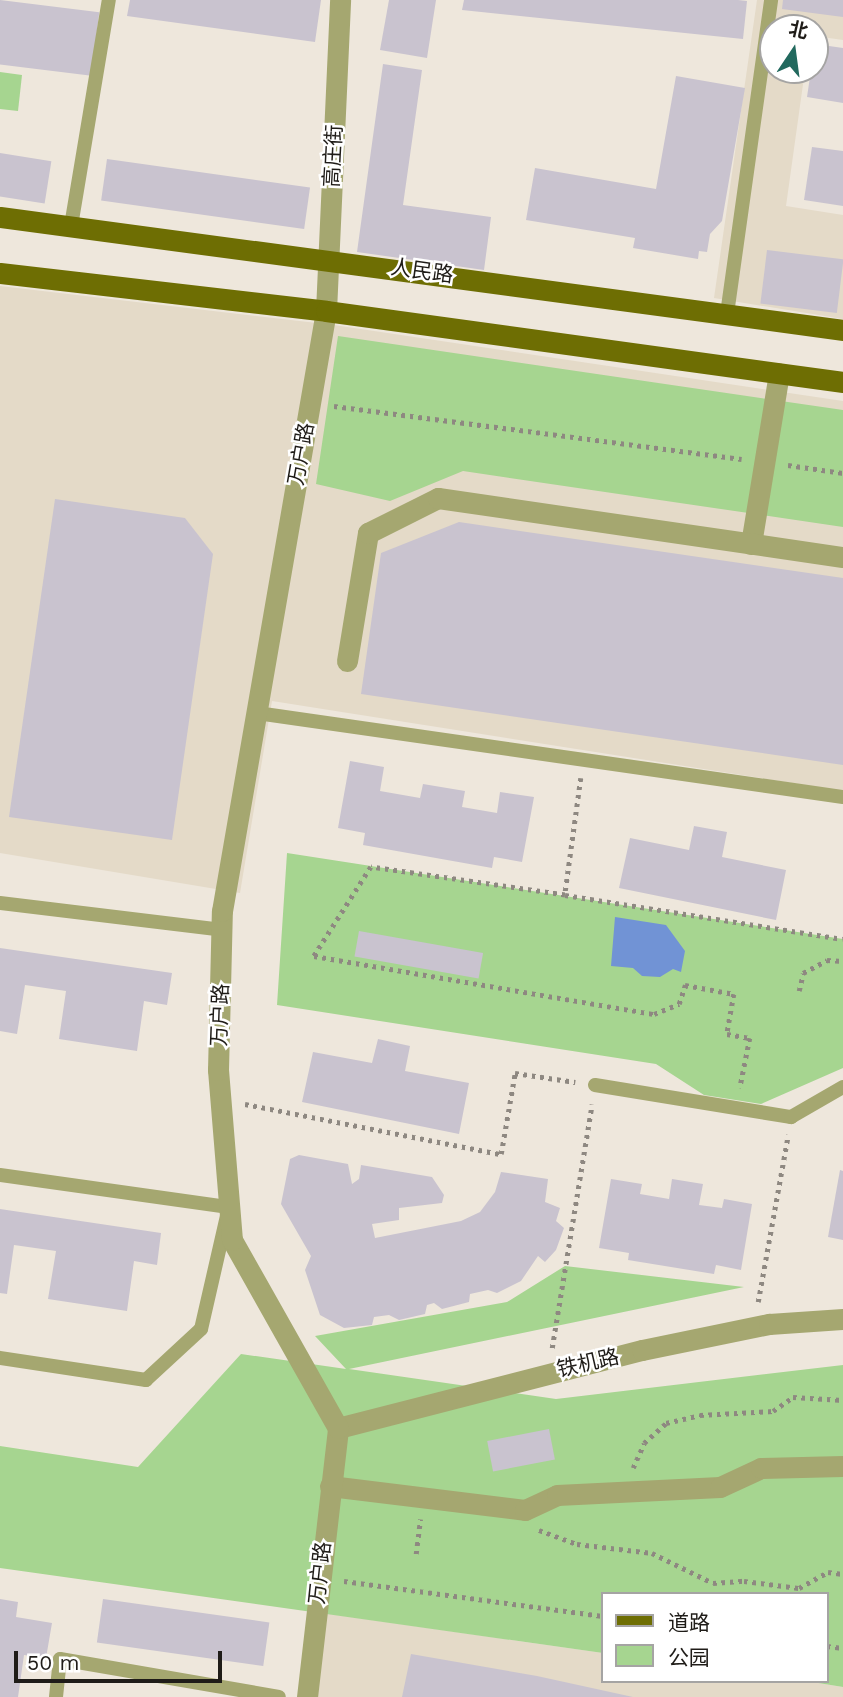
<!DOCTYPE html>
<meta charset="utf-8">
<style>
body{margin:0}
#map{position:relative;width:843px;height:1697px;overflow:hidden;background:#eee7dc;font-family:"Work Sans","Noto Sans SC",sans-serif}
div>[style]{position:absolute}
.built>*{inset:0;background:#e4dac8}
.green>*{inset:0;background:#a6d590}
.water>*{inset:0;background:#7193d5}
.building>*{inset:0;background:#c9c3cf;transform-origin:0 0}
.path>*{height:4.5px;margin-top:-2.25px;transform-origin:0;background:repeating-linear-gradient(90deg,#8e8881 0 3.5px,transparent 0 8.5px)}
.lane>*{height:14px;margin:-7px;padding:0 7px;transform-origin:7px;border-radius:7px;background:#a5a770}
.street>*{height:21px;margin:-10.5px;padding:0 10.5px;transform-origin:10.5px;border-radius:10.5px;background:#a5a770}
.primary>*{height:21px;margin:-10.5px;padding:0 10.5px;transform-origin:10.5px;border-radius:10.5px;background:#6e6e03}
span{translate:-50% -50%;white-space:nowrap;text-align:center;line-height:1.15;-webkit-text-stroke:5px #fff;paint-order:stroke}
.street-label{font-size:21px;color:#1f1c18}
.legend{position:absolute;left:601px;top:1592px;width:228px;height:91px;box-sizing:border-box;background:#fff;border:2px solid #a5a4a3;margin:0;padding:9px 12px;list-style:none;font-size:21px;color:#1f1c18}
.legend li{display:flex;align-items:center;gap:14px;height:35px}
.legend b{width:35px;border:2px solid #a5a4a3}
.north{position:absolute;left:759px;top:14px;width:70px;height:70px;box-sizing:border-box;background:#fff;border:2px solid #a5a4a3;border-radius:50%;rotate:13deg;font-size:19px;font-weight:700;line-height:28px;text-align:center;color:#1f1c18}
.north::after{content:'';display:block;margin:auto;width:24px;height:32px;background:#22695e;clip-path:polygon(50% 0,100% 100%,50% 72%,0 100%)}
.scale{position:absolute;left:14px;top:1651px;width:208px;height:32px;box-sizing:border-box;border:4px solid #1f1c18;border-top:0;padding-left:9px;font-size:21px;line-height:24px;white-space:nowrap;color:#1f1c18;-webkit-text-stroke:5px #fff;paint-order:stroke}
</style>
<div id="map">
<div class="built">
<i style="clip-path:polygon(757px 0,843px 0,843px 40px,815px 36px,815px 28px,773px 28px,773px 70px,805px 70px,786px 206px,843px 215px,843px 319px,714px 298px)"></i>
<i style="clip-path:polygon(0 286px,334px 325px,843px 401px,843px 791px,272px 701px,240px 893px,0 853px)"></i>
<i style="clip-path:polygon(316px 1612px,603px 1653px,603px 1681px,806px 1681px,843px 1687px,843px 1697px,307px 1697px)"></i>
</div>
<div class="green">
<i style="clip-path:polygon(0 72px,22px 75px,18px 111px,0 109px)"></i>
<i style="clip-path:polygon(338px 336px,843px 410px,843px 527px,463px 471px,390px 501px,316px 484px)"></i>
<i style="clip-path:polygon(287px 853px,843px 939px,843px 1068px,761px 1104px,704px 1095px,656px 1064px,277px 1005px)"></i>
<i style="clip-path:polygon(565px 1266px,744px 1287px,349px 1369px,556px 1399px,843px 1365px,843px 1687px,806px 1681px,827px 1681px,827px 1594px,603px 1594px,603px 1653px,0 1568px,0 1446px,138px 1467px,241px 1354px,346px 1369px,315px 1336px,507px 1302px)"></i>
</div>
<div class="water">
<i style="clip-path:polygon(615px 917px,666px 925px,685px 951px,681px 972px,673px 969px,660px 977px,642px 976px,633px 968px,611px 966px)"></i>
</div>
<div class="building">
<i style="left:0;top:0;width:100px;height:64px;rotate:7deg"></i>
<i style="clip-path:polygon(130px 0,321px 0,315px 42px,127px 16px)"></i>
<i style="clip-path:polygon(389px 0,436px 0,427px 58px,380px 50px)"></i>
<i style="clip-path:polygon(464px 0,738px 0,747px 1px,743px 39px,462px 10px)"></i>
<i style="clip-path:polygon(783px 0,843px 0,843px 17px,782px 9px)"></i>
<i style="clip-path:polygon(815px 44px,843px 48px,843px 103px,807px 97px,811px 70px,815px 70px)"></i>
<i style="clip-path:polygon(383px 64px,422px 70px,403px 205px,491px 217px,484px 270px,357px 252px)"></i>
<i style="clip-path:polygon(676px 76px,745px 88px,722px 221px,710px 234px,707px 252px,699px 251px,698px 259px,633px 248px,635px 238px,526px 220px,535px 168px,656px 189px)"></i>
<i style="clip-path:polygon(812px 147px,843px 151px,843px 206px,804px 200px)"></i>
<i style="left:0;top:153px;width:52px;height:43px;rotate:9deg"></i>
<i style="left:107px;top:159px;width:205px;height:42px;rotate:8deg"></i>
<i style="left:767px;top:250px;width:77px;height:54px;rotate:7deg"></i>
<i style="clip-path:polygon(55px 499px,185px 518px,213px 554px,172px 840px,9px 817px)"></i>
<i style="clip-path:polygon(459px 522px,843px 578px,843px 765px,361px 694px,381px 553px)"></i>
<i style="clip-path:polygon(350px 761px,384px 767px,380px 791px,420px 798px,423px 784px,465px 791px,462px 807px,497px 813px,500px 792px,534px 797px,522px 862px,494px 857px,492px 868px,363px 845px,365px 833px,338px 828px)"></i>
<i style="clip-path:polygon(694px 826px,727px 832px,722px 857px,786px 870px,776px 920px,619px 888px,630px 838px,689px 850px)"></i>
<i style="left:359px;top:931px;width:126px;height:26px;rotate:10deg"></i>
<i style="clip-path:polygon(0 948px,172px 973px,167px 1005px,144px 1001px,137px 1051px,59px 1039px,66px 991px,25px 985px,17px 1034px,0 1031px)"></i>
<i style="clip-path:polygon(378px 1039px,410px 1046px,405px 1071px,469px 1083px,459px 1134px,302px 1102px,313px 1052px,372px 1063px)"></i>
<i style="clip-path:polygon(299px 1155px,348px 1164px,352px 1184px,359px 1179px,361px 1165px,432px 1177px,444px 1195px,442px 1203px,399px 1208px,399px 1220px,372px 1224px,375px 1238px,461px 1221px,480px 1212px,495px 1192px,501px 1172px,548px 1179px,545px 1202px,560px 1208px,556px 1221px,564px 1228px,556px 1250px,545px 1262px,538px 1256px,521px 1281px,497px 1293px,488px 1290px,470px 1294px,469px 1302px,442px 1309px,434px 1303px,427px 1305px,425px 1314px,399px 1320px,389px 1315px,374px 1317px,372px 1325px,344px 1328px,320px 1315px,305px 1270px,311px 1256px,281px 1204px,290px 1159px)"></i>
<i style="clip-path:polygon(840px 1170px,843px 1171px,843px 1240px,828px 1237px)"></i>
<i style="clip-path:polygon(611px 1179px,642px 1184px,640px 1194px,669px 1199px,672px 1179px,703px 1184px,699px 1205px,722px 1208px,724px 1199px,752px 1204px,741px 1270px,716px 1265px,714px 1274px,628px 1260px,629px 1253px,599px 1248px)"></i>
<i style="clip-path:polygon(0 1209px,161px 1233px,157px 1265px,134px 1261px,127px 1311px,48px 1299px,56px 1251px,14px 1245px,7px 1294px,0 1293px)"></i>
<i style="left:549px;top:1429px;width:31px;height:63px;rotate:79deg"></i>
<i style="clip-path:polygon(0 1599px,18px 1602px,16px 1617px,52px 1623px,46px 1658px,24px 1655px,18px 1697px,0 1697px)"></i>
<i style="left:103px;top:1599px;width:168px;height:44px;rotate:8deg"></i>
<i style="clip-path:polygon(411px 1654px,537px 1676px,633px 1697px,402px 1697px)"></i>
</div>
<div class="path">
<i style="left:334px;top:406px;width:411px;rotate:7.4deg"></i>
<i style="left:788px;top:465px;width:56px;rotate:8.3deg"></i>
<i style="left:581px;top:778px;width:118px;rotate:97.8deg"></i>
<i style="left:565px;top:895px;width:281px;rotate:9deg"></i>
<i style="left:565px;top:895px;width:196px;rotate:-171.8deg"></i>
<i style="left:371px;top:867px;width:106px;rotate:122.6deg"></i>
<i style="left:314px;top:956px;width:345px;rotate:9.7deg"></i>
<i style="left:654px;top:1014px;width:27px;rotate:-22deg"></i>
<i style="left:679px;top:1004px;width:20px;rotate:-72deg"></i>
<i style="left:685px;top:985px;width:50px;rotate:10.4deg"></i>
<i style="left:734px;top:994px;width:41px;rotate:99.9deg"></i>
<i style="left:727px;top:1034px;width:23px;rotate:10deg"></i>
<i style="left:750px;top:1038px;width:51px;rotate:101.3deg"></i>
<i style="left:799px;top:991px;width:18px;rotate:-77deg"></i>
<i style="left:803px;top:973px;width:27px;rotate:-28deg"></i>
<i style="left:827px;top:960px;width:16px;rotate:4deg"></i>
<i style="left:245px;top:1104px;width:261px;rotate:11.1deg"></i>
<i style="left:501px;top:1154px;width:82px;rotate:-80.2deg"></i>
<i style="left:515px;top:1073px;width:61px;rotate:8.5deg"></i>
<i style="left:758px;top:1302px;width:170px;rotate:-79.8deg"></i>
<i style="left:552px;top:1348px;width:247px;rotate:-80.7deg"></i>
<i style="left:633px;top:1468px;width:27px;rotate:-66deg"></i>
<i style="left:644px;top:1443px;width:30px;rotate:-42deg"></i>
<i style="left:666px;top:1423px;width:35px;rotate:-13deg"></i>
<i style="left:700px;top:1415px;width:73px;rotate:-3.1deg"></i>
<i style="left:773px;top:1411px;width:24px;rotate:-35deg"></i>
<i style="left:793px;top:1397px;width:50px;rotate:3.4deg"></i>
<i style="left:539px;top:1530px;width:40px;rotate:20.2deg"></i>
<i style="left:577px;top:1544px;width:76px;rotate:6.8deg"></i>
<i style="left:652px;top:1553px;width:68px;rotate:26.2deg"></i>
<i style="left:713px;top:1583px;width:31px;rotate:-4deg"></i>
<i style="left:744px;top:1581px;width:55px;rotate:7.3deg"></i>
<i style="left:799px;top:1588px;width:33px;rotate:-29deg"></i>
<i style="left:828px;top:1572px;width:15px;rotate:8deg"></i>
<i style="left:416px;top:1554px;width:35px;rotate:-83deg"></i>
<i style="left:344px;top:1581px;width:261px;rotate:7.7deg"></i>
<i style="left:827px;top:1646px;width:16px;rotate:7deg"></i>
</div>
<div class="lane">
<i style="left:71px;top:226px;width:229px;rotate:-80.5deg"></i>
<i style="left:727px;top:314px;width:317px;rotate:-82deg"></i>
<i style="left:257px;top:713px;width:592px;rotate:8.16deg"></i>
<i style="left:0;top:903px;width:224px;rotate:6.9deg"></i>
<i style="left:595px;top:1085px;width:199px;rotate:9.3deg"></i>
<i style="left:791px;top:1117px;width:60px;rotate:-30deg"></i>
<i style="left:0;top:1175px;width:231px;rotate:8deg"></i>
<i style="left:229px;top:1207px;width:125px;rotate:102.9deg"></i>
<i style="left:201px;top:1329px;width:75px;rotate:137.2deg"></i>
<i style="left:146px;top:1380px;width:148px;rotate:-171.4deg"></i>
<i style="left:56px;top:1697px;width:38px;rotate:-84deg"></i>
<i style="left:60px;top:1659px;width:222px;rotate:9.8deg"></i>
</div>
<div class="street">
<i style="left:751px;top:544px;width:173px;rotate:-80.7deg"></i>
<i style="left:347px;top:661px;width:130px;rotate:-80.7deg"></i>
<i style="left:368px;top:533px;width:78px;rotate:-26.6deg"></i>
<i style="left:438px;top:498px;width:409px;rotate:8.3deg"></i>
<i style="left:338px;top:1428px;width:314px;rotate:-14.4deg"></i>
<i style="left:642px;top:1350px;width:130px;rotate:-11.6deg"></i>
<i style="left:769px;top:1324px;width:74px;rotate:-3.9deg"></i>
<i style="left:330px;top:1486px;width:196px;rotate:7deg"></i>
<i style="left:525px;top:1510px;width:35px;rotate:-25deg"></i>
<i style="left:557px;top:1495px;width:163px;rotate:-2.8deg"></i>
<i style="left:720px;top:1487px;width:45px;rotate:-24.9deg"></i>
<i style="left:761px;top:1468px;width:82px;rotate:-1.4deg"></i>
<i style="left:307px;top:1697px;width:271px;rotate:-83.4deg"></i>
<i style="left:338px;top:1428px;width:216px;rotate:-119.4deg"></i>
<i style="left:232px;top:1240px;width:171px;rotate:-94.7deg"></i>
<i style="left:218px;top:1070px;width:159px;rotate:-88.6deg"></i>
<i style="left:222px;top:911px;width:609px;rotate:-80.17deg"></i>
<i style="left:326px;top:311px;width:311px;rotate:-87.4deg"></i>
</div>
<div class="primary">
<i style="left:0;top:217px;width:851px;rotate:7.63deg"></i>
<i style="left:0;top:273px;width:328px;rotate:6.6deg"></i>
<i style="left:326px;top:311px;width:522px;rotate:7.82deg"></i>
</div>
<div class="street-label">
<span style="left:333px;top:156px;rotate:-87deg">高庄街</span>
<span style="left:422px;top:271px;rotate:8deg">人民路</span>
<span style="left:301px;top:454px;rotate:-80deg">万户路</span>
<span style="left:220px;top:1015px;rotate:-88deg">万户路</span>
<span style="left:588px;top:1363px;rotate:-13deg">铁机路</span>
<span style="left:320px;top:1573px;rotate:-84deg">万户路</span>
</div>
<ul class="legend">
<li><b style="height:9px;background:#6e6e03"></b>道路</li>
<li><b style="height:19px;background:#a6d590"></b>公园</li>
</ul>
<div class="north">北</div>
<div class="scale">50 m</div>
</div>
